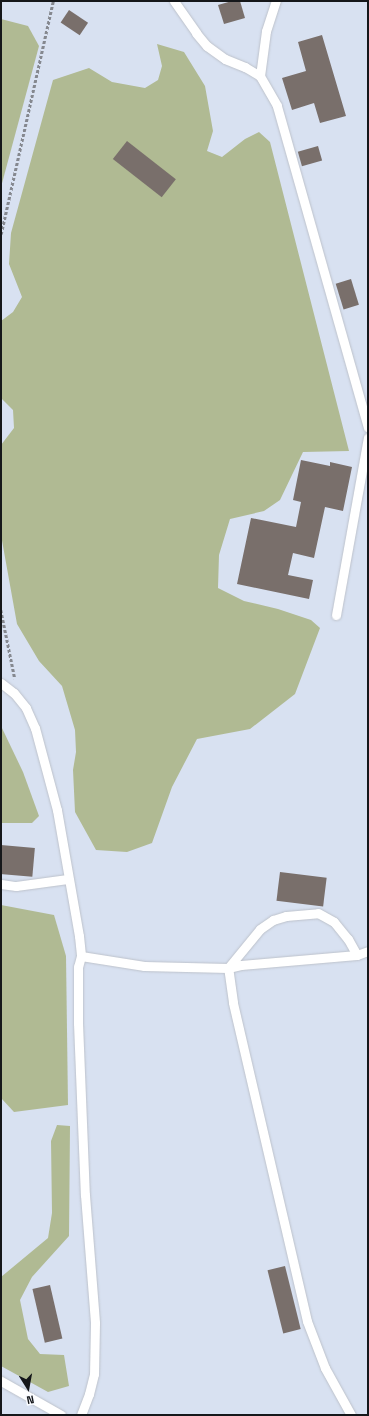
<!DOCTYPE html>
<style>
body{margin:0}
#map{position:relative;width:369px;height:1416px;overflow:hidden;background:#e9eef8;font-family:"Space Grotesk",sans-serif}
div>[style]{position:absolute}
.built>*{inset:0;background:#d8e1f1;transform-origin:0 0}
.forest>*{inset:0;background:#b0ba93}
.building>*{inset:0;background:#796f6b;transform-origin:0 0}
.path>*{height:2.5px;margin-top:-1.25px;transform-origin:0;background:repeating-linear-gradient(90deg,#85888f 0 3px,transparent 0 5px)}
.roads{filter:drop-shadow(0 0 1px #bdc2cb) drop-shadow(0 0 1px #bdc2cb)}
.lane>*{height:9px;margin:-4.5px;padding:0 4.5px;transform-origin:4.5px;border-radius:4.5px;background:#fff}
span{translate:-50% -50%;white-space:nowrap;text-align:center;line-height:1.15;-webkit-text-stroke:3px #f9fbff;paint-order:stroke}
.frame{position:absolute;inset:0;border:2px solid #15171a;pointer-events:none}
.north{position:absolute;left:8px;top:1368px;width:40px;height:40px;-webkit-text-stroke:3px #f9fbff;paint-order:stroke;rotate:169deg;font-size:11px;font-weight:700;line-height:16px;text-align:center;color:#15171a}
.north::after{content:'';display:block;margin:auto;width:14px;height:18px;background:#15171a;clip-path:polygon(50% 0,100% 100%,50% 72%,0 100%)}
</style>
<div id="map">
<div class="built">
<i style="left:1px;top:1px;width:367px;height:1414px"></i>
</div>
<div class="forest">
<i style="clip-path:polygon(1px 19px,28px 26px,39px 46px,1px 187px)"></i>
<i style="clip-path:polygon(157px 44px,184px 52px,205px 86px,213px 131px,207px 151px,222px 157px,245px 139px,259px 132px,270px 142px,349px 451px,303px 452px,280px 500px,264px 511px,230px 519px,219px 555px,218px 588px,244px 601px,278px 609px,311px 620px,320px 628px,295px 694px,250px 729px,197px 739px,172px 787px,152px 843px,127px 852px,96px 850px,75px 812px,73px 770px,76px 752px,75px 730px,62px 686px,39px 661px,17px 624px,1px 535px,1px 445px,14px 428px,13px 410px,1px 398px,1px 321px,13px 312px,22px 297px,9px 264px,11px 233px,53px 80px,89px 68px,112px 82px,145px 88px,158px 80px,162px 66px)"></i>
<i style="clip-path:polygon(1px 726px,23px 772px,39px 816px,32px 823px,1px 823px)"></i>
<i style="clip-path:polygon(1px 905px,54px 915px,66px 956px,68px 1105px,14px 1112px,1px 1098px)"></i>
<i style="clip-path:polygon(57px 1125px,70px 1126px,69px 1236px,32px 1277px,20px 1300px,28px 1339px,40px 1354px,64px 1355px,69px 1386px,48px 1392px,1px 1366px,1px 1277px,48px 1238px,52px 1213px,51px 1141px)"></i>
</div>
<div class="building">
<i style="clip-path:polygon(232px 1px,240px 1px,245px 18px,224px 24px,218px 5px)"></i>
<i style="left:69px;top:10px;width:23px;height:15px;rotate:34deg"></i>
<i style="clip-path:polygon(322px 35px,346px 116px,320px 123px,314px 103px,292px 110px,282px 78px,306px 71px,298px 42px)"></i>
<i style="left:127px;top:141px;width:62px;height:23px;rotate:38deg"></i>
<i style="left:318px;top:146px;width:15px;height:21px;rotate:74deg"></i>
<i style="left:351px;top:279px;width:27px;height:16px;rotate:73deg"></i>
<i style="clip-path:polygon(301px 460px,330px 466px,330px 462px,352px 467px,343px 511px,325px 507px,314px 558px,293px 553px,288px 575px,313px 580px,309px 599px,237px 584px,251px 518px,296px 527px,301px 502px,293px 500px)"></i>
<i style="left:1px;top:845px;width:34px;height:29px;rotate:5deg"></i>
<i style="left:280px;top:872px;width:47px;height:29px;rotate:7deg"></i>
<i style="left:285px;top:1266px;width:65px;height:18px;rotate:76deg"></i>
<i style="left:50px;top:1285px;width:55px;height:18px;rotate:77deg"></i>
</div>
<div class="path">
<i style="left:1px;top:234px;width:239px;rotate:-77.4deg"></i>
<i style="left:1px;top:610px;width:70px;rotate:78.5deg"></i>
</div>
<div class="roads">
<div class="lane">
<i style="left:174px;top:1px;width:39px;rotate:55deg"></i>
<i style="left:196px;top:33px;width:17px;rotate:50deg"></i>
<i style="left:207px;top:46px;width:22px;rotate:36deg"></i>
<i style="left:225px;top:59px;width:22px;rotate:22deg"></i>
<i style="left:245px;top:67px;width:17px;rotate:31deg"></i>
<i style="left:260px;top:76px;width:34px;rotate:60deg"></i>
<i style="left:277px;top:106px;width:334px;rotate:74.2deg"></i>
<i style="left:260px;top:76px;width:45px;rotate:-82.4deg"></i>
<i style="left:266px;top:31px;width:32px;rotate:-72deg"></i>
<i style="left:336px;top:615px;width:180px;rotate:-79.8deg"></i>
<i style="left:1px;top:683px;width:16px;rotate:38deg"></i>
<i style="left:14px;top:693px;width:19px;rotate:51deg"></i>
<i style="left:26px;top:708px;width:22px;rotate:66deg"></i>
<i style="left:35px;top:728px;width:85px;rotate:75deg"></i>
<i style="left:57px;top:810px;width:128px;rotate:80.1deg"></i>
<i style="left:79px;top:936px;width:20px;rotate:84deg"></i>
<i style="left:81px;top:956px;width:11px;rotate:105deg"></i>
<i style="left:78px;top:967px;width:56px;rotate:90deg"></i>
<i style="left:78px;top:1023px;width:172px;rotate:87.7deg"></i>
<i style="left:85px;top:1195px;width:128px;rotate:85.5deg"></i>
<i style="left:95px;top:1323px;width:51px;rotate:91.1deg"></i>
<i style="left:94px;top:1374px;width:21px;rotate:104deg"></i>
<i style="left:89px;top:1394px;width:22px;rotate:111deg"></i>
<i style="left:1px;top:884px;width:15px;rotate:8deg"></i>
<i style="left:16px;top:886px;width:52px;rotate:-7.7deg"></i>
<i style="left:81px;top:956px;width:64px;rotate:9deg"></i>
<i style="left:144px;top:966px;width:84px;rotate:1.4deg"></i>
<i style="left:228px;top:968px;width:13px;rotate:-13deg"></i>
<i style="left:241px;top:965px;width:116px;rotate:-4.9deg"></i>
<i style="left:357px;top:955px;width:12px;rotate:-20deg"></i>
<i style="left:1px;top:1381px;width:69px;rotate:29.5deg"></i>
<i style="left:351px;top:1415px;width:54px;rotate:-119deg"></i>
<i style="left:325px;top:1368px;width:50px;rotate:-111deg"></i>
<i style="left:307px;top:1321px;width:327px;rotate:-103.1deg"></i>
<i style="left:233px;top:1002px;width:34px;rotate:-98deg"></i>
<i style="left:228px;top:968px;width:50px;rotate:-50.6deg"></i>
<i style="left:260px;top:929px;width:16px;rotate:-35deg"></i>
<i style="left:273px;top:920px;width:14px;rotate:-17deg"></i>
<i style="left:286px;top:916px;width:32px;rotate:-5deg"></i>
<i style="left:318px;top:913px;width:18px;rotate:29deg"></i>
<i style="left:334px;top:922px;width:22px;rotate:51deg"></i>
<i style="left:348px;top:939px;width:18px;rotate:61deg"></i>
</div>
</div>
<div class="frame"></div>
<div class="north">N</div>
</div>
